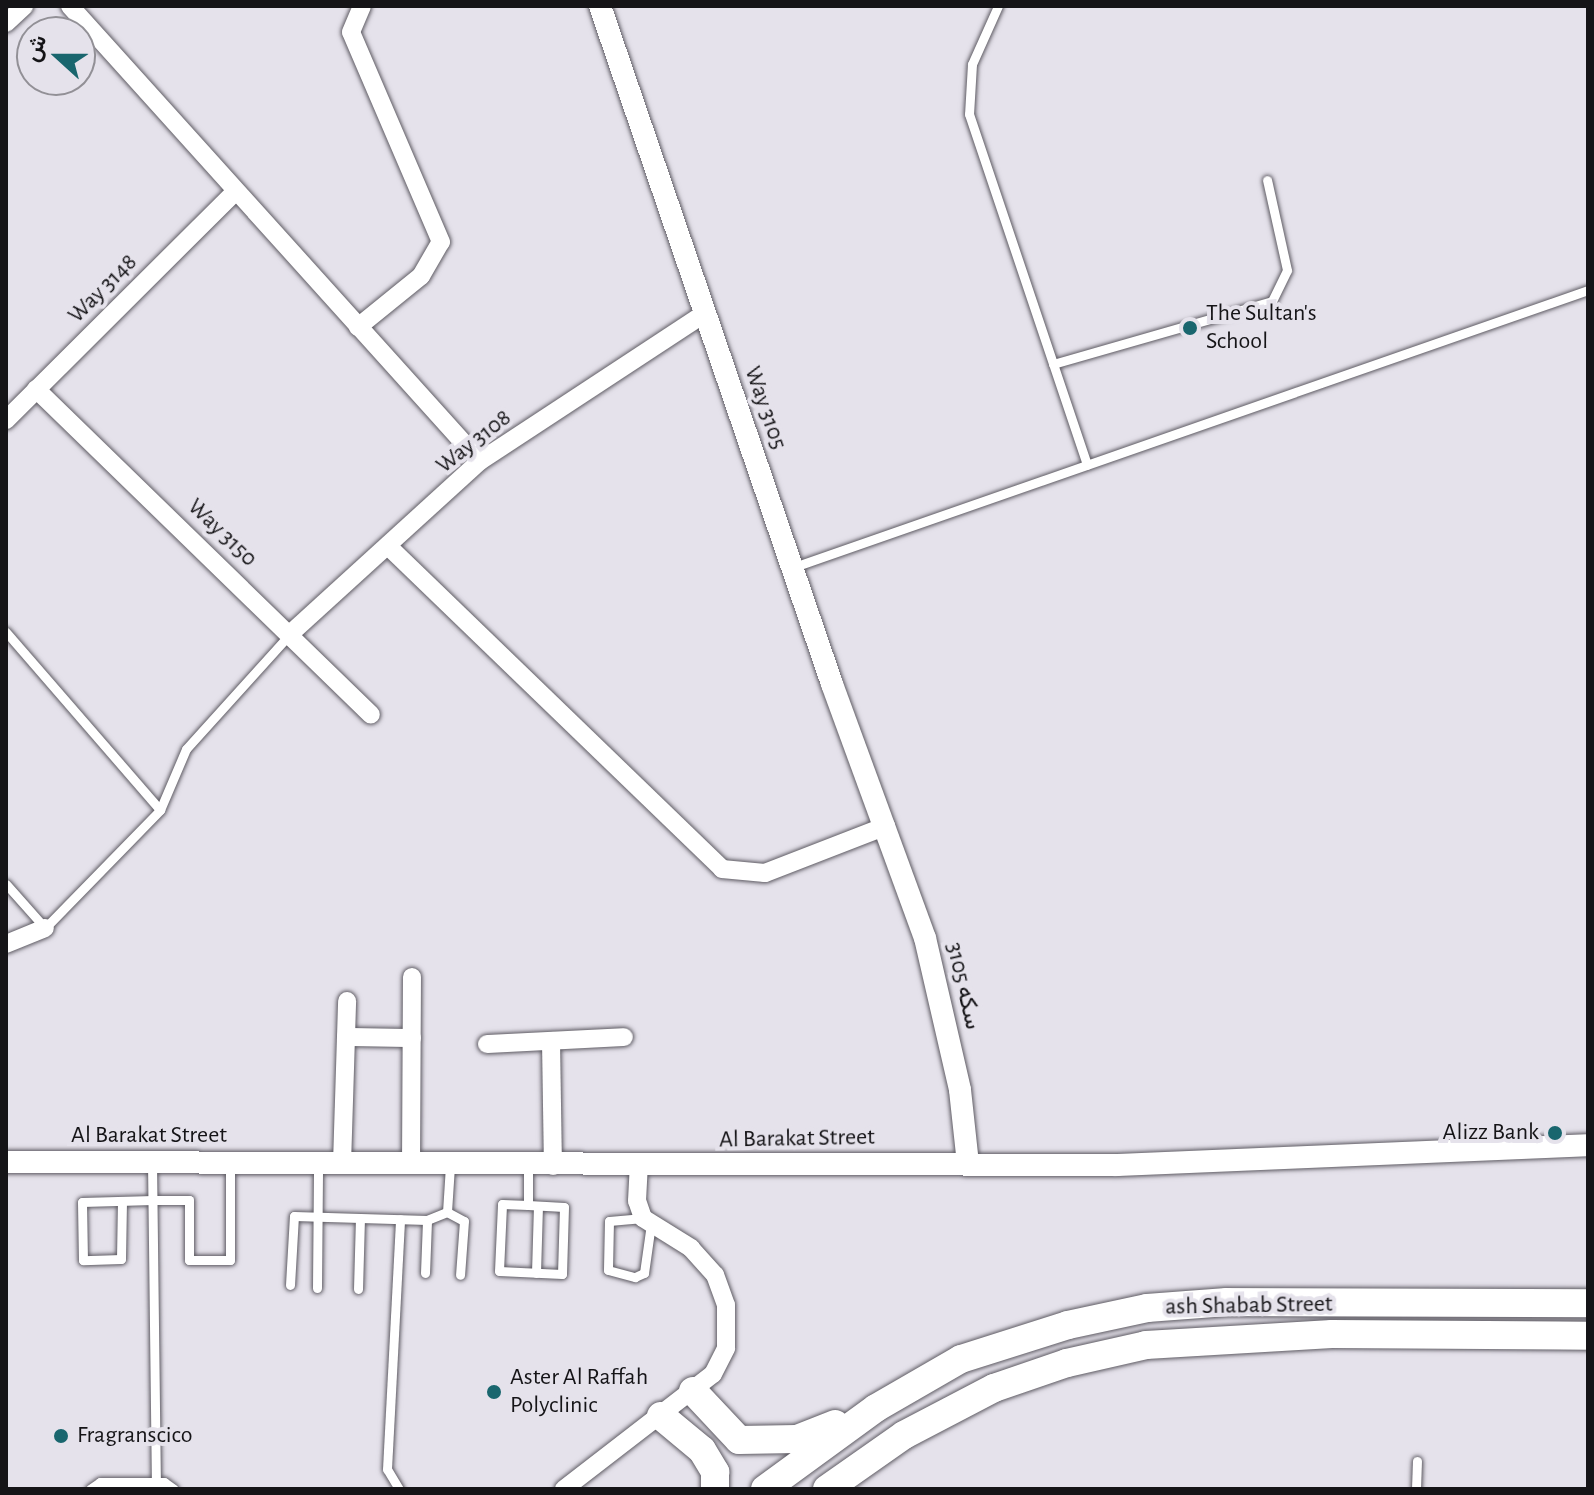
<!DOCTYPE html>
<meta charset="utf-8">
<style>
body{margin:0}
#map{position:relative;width:1594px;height:1495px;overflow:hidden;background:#e5e2eb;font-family:"Alegreya Sans",Vazirmatn,sans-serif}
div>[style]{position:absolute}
.roads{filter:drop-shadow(0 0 2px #5e5b63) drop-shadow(0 0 2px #5e5b63)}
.service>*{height:9px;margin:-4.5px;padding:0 4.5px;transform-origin:4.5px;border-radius:4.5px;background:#fff}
.minor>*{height:18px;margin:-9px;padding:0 9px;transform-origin:9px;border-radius:9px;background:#fff}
.tertiary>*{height:22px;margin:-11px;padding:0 11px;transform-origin:11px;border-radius:11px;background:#fff}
.primary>*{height:28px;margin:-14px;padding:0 14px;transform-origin:14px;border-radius:14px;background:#fff}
.dots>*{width:22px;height:22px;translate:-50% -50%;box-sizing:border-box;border:4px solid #e5e2eb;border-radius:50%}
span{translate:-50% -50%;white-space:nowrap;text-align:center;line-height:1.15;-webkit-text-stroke:8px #e5e2eb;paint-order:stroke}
.street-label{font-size:24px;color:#151417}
.poi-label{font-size:24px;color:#151417}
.left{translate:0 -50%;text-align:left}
.right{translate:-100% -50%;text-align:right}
.frame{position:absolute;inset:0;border:8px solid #151417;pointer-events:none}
.north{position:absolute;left:16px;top:16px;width:80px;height:80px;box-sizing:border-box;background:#e5e2eb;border:2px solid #929096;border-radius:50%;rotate:291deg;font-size:22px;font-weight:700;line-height:32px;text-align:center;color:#151417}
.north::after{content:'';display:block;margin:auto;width:28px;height:36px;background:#19666e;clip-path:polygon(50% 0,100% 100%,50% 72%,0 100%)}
</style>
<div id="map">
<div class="roads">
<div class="service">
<i style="left:998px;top:6px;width:64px;rotate:114.1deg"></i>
<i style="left:972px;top:64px;width:50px;rotate:93.4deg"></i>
<i style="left:969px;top:114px;width:370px;rotate:71.4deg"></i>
<i style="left:1053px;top:364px;width:228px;rotate:-16deg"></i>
<i style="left:1272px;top:301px;width:34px;rotate:-64deg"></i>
<i style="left:1287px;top:270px;width:92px;rotate:-102.5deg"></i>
<i style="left:794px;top:567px;width:841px;rotate:-19.23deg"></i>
<i style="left:6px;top:632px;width:235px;rotate:49.1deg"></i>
<i style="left:6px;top:884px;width:59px;rotate:48.4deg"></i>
<i style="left:45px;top:928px;width:165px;rotate:-45.7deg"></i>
<i style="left:160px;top:810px;width:66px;rotate:-66.9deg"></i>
<i style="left:186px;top:749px;width:155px;rotate:-47.9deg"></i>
<i style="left:152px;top:1162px;width:320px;rotate:89.3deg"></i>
<i style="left:122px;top:1201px;width:58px;rotate:91deg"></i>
<i style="left:121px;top:1259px;width:38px;rotate:178deg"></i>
<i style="left:83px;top:1260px;width:58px;rotate:-91deg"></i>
<i style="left:82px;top:1202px;width:71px;rotate:-1.6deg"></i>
<i style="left:153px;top:1200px;width:36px"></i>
<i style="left:189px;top:1200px;width:60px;rotate:90deg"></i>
<i style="left:189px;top:1260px;width:41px"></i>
<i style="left:230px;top:1260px;width:96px;rotate:-90deg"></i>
<i style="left:528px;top:1205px;width:36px;rotate:3deg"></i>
<i style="left:564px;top:1207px;width:67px;rotate:91.7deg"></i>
<i style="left:562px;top:1274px;width:63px;rotate:-177.3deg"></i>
<i style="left:499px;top:1271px;width:67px;rotate:-87.4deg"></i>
<i style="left:502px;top:1204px;width:26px;rotate:2deg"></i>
<i style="left:528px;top:1205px;width:39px;rotate:-90deg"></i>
<i style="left:447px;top:1212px;width:19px;rotate:28deg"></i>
<i style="left:464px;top:1221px;width:54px;rotate:94.2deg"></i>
<i style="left:643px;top:1218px;width:34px;rotate:175deg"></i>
<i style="left:609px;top:1221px;width:49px;rotate:91.2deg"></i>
<i style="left:608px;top:1270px;width:28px;rotate:15deg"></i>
<i style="left:635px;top:1277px;width:10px;rotate:-24deg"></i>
<i style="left:644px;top:1273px;width:49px;rotate:-81.9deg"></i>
<i style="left:425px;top:1273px;width:53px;rotate:-87.8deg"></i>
<i style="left:427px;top:1220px;width:22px;rotate:-22deg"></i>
<i style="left:447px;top:1212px;width:47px;rotate:-86.3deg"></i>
<i style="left:536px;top:1273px;width:67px;rotate:-88.3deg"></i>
<i style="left:290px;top:1285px;width:69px;rotate:-86.7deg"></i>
<i style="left:294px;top:1216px;width:133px;rotate:1.7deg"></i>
<i style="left:317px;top:1288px;width:124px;rotate:-89.5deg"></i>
<i style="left:358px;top:1289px;width:71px;rotate:-88.4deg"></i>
<i style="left:90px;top:1489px;width:12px;rotate:-35deg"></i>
<i style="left:100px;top:1482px;width:64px"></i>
<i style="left:164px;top:1482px;width:12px;rotate:35deg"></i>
<i style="left:399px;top:1489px;width:23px;rotate:-121deg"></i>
<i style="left:387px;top:1469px;width:250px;rotate:-87deg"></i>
<i style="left:1416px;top:1489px;width:28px;rotate:-88deg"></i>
</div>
<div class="minor">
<i style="left:70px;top:6px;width:612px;rotate:47.98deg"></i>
<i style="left:6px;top:23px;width:25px;rotate:-43deg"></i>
<i style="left:358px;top:327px;width:81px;rotate:-39deg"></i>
<i style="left:421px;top:276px;width:39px;rotate:-60deg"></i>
<i style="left:441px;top:242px;width:228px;rotate:-113.2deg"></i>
<i style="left:351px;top:32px;width:28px;rotate:-67deg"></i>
<i style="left:36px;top:389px;width:467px;rotate:44.2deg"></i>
<i style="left:6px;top:420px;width:323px;rotate:-44.9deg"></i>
<i style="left:389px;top:547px;width:463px;rotate:44deg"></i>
<i style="left:722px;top:869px;width:43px;rotate:5.3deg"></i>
<i style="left:765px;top:873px;width:130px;rotate:-21.2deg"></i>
<i style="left:291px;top:633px;width:256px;rotate:-42.3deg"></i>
<i style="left:480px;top:461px;width:269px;rotate:-33.3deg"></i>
<i style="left:6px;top:944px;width:42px;rotate:-22.3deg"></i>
<i style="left:346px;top:1037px;width:66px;rotate:0.9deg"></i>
<i style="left:551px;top:1041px;width:125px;rotate:89.1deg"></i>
<i style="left:487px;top:1044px;width:137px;rotate:-2.9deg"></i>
<i style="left:342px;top:1164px;width:163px;rotate:-88.2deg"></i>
<i style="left:411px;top:1165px;width:188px;rotate:-89.7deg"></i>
<i style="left:564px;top:1489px;width:188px;rotate:-37.7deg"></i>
<i style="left:713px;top:1374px;width:29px;rotate:-63deg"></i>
<i style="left:726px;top:1348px;width:43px;rotate:-90deg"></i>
<i style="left:726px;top:1305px;width:32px;rotate:-110deg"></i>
<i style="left:715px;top:1275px;width:36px;rotate:-132deg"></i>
<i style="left:691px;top:1248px;width:57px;rotate:-148deg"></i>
<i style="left:643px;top:1218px;width:18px;rotate:-109deg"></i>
<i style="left:637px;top:1201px;width:35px;rotate:-87deg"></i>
</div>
<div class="tertiary">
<i style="left:600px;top:6px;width:717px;rotate:71.11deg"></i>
<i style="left:832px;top:684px;width:270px;rotate:69.9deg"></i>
<i style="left:925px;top:938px;width:156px;rotate:77deg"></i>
<i style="left:960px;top:1090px;width:74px;rotate:83.8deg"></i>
<i style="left:6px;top:1162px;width:1111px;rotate:0.15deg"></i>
<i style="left:1117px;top:1165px;width:471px;rotate:-2.4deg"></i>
</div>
<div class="primary">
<i style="left:693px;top:1391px;width:67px;rotate:46.8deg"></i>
<i style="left:739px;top:1440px;width:58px;rotate:-1deg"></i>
<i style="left:797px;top:1439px;width:41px;rotate:-21.5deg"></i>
<i style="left:661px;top:1416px;width:53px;rotate:39.7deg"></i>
<i style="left:702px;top:1450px;width:26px;rotate:59deg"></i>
<i style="left:715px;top:1472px;width:17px;rotate:90deg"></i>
<i style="left:765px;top:1489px;width:137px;rotate:-36.1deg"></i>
<i style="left:876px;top:1408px;width:98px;rotate:-30deg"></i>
<i style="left:961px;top:1359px;width:112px;rotate:-17.6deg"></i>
<i style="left:1068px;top:1325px;width:81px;rotate:-12.1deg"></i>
<i style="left:1147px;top:1308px;width:80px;rotate:-4.3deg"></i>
<i style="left:1227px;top:1302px;width:361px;rotate:0.2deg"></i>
<i style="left:827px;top:1489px;width:94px;rotate:-35deg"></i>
<i style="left:904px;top:1435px;width:102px;rotate:-27.6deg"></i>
<i style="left:994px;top:1388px;width:77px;rotate:-18.9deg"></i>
<i style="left:1067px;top:1363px;width:81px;rotate:-12.8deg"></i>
<i style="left:1146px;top:1345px;width:186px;rotate:-3.4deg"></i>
<i style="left:1332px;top:1334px;width:256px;rotate:0.4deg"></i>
</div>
</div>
<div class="dots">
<i style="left:1190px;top:328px;background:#19666e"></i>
<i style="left:1555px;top:1133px;background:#19666e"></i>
<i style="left:494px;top:1392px;background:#19666e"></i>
<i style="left:61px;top:1436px;background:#19666e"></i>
</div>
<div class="street-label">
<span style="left:103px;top:289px;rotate:-45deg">Way 3148</span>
<span style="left:765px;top:408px;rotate:71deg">Way 3105</span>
<span style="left:474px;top:442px;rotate:-38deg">Way 3108</span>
<span style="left:222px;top:533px;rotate:44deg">Way 3150</span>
<span style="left:963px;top:986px;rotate:77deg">سكه 3105</span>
<span style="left:149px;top:1136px">Al Barakat Street</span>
<span style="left:797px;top:1139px;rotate:-1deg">Al Barakat Street</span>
<span style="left:1249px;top:1306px;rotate:-1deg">ash Shabab Street</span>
</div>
<div class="poi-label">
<span class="left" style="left:1206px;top:328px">The Sultan's<br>School</span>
<span class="right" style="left:1539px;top:1133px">Alizz Bank</span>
<span class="left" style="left:510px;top:1392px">Aster Al Raffah<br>Polyclinic</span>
<span class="left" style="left:77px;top:1436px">Fragranscico</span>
</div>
<div class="frame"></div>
<div class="north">ش</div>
</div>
